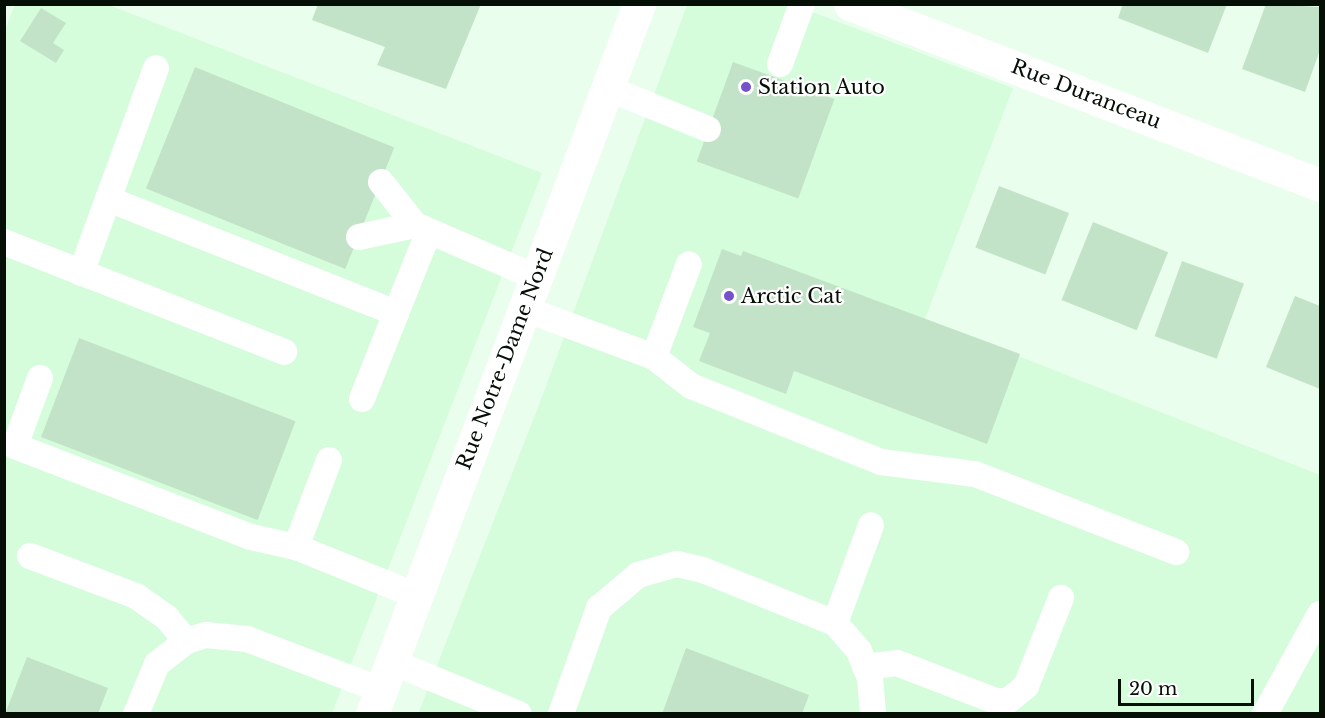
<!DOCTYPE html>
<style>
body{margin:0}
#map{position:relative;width:1325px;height:718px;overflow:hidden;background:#eafeed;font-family:"Libre Baskerville",serif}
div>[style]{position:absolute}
.built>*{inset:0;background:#d5fddc}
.building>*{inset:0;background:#c3e3c8;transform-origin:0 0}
.lane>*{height:26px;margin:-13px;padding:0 13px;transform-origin:13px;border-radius:13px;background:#fff}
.street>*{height:33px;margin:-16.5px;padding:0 16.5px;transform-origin:16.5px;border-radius:16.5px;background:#fff}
.dots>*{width:16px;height:16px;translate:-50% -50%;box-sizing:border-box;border:3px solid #fff;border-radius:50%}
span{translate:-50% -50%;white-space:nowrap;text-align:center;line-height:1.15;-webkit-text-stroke:4.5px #fff;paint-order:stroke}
.poi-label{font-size:20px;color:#050f06}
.left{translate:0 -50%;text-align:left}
.street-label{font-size:20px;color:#050f06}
.frame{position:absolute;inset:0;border:6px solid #050f06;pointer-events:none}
.scale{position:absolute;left:1118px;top:679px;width:136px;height:27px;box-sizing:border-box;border:3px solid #050f06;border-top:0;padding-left:8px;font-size:18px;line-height:21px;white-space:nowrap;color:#050f06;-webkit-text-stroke:4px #fff;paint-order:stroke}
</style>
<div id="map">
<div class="built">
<i style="clip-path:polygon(15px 5px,109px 5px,542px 173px,332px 713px,5px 713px,4px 32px)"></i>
<i style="clip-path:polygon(687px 5px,794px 5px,1013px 88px,925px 319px,1320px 475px,1320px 713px,418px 714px,540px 402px)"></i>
</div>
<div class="building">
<i style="clip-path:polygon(318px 4px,481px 4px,446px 89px,377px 65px,385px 47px,312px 20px)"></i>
<i style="clip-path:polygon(1123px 4px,1227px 4px,1208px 53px,1118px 18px)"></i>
<i style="clip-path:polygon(1266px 4px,1320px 7px,1320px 50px,1305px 92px,1242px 69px)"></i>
<i style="clip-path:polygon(41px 8px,66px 23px,53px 43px,64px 50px,56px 63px,20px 41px)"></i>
<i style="left:733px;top:62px;width:108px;height:106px;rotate:20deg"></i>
<i style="left:195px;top:67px;width:215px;height:131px;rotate:22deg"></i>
<i style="left:999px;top:186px;width:75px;height:66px;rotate:21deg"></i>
<i style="left:1093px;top:222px;width:81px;height:84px;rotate:22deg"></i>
<i style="clip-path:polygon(722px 249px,741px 256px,743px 251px,1020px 354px,987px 444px,794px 371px,786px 394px,699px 361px,710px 333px,693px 327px)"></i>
<i style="left:1182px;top:261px;width:66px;height:80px;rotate:20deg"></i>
<i style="clip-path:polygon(1295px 296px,1320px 306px,1320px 389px,1266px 367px)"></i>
<i style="left:79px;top:338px;width:232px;height:106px;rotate:21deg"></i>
<i style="clip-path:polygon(686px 648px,809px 695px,802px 714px,662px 714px)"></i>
<i style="clip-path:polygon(27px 657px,108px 688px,98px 714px,5px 714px)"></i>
</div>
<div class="lane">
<i style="left:780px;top:64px;width:64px;rotate:-69.9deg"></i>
<i style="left:607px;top:88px;width:109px;rotate:22.1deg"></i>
<i style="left:381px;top:182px;width:55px;rotate:51.7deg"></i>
<i style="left:415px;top:225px;width:132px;rotate:23.3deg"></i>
<i style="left:108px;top:199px;width:310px;rotate:21.6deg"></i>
<i style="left:396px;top:313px;width:88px;rotate:-68.1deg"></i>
<i style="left:359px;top:237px;width:57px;rotate:-12.1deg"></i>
<i style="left:4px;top:242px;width:301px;rotate:21.4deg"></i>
<i style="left:81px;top:273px;width:218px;rotate:-69.9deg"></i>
<i style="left:525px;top:309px;width:138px;rotate:20.4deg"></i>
<i style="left:654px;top:357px;width:99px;rotate:-69.4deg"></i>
<i style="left:654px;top:357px;width:47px;rotate:38.1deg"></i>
<i style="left:691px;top:386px;width:205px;rotate:21.8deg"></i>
<i style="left:881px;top:462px;width:95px;rotate:7.3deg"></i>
<i style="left:975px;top:474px;width:216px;rotate:21.2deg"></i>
<i style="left:40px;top:378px;width:72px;rotate:110.2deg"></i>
<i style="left:15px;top:446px;width:253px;rotate:21.1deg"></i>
<i style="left:251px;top:537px;width:46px;rotate:12.5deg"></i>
<i style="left:362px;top:399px;width:92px;rotate:-68.4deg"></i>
<i style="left:329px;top:460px;width:93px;rotate:110.8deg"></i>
<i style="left:296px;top:547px;width:131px;rotate:22deg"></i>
<i style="left:30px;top:556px;width:113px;rotate:20.7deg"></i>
<i style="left:136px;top:596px;width:38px;rotate:35deg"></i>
<i style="left:167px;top:618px;width:30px;rotate:50deg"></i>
<i style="left:835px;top:623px;width:104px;rotate:-69.8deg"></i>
<i style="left:392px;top:662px;width:137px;rotate:22.3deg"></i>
<i style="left:865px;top:667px;width:32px;rotate:-7deg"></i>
<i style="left:897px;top:663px;width:108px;rotate:21.1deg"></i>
<i style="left:998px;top:702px;width:11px;rotate:-10deg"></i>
<i style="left:1009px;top:700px;width:22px;rotate:-39deg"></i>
<i style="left:1026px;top:686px;width:95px;rotate:-68.3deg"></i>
<i style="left:136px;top:714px;width:54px;rotate:-67.2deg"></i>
<i style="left:157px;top:664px;width:37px;rotate:-38deg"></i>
<i style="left:186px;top:641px;width:21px;rotate:-17deg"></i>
<i style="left:206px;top:635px;width:41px;rotate:5.6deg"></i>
<i style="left:247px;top:639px;width:143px;rotate:20.8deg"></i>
<i style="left:561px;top:714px;width:113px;rotate:-70.3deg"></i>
<i style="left:599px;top:608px;width:51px;rotate:-40.2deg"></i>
<i style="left:638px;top:575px;width:41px;rotate:-15.8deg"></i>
<i style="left:677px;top:564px;width:27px;rotate:13deg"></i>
<i style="left:703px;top:570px;width:142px;rotate:21.9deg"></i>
<i style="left:835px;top:623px;width:37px;rotate:49deg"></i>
<i style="left:859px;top:651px;width:29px;rotate:68deg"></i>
<i style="left:870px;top:678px;width:36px;rotate:85deg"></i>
<i style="left:1265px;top:714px;width:114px;rotate:-61.2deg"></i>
</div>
<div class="street">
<i style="left:850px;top:4px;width:504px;rotate:21.06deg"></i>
<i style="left:372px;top:714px;width:759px;rotate:-69.39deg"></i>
</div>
<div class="dots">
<i style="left:746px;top:87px;background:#7551cb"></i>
<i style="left:729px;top:296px;background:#7551cb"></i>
</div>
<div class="poi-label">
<span class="left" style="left:758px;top:87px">Station Auto</span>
<span class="left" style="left:741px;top:296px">Arctic Cat</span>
</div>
<div class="street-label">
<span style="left:1086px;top:94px;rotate:21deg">Rue Duranceau</span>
<span style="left:505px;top:359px;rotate:-69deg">Rue Notre-Dame Nord</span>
</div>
<div class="frame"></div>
<div class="scale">20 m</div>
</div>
